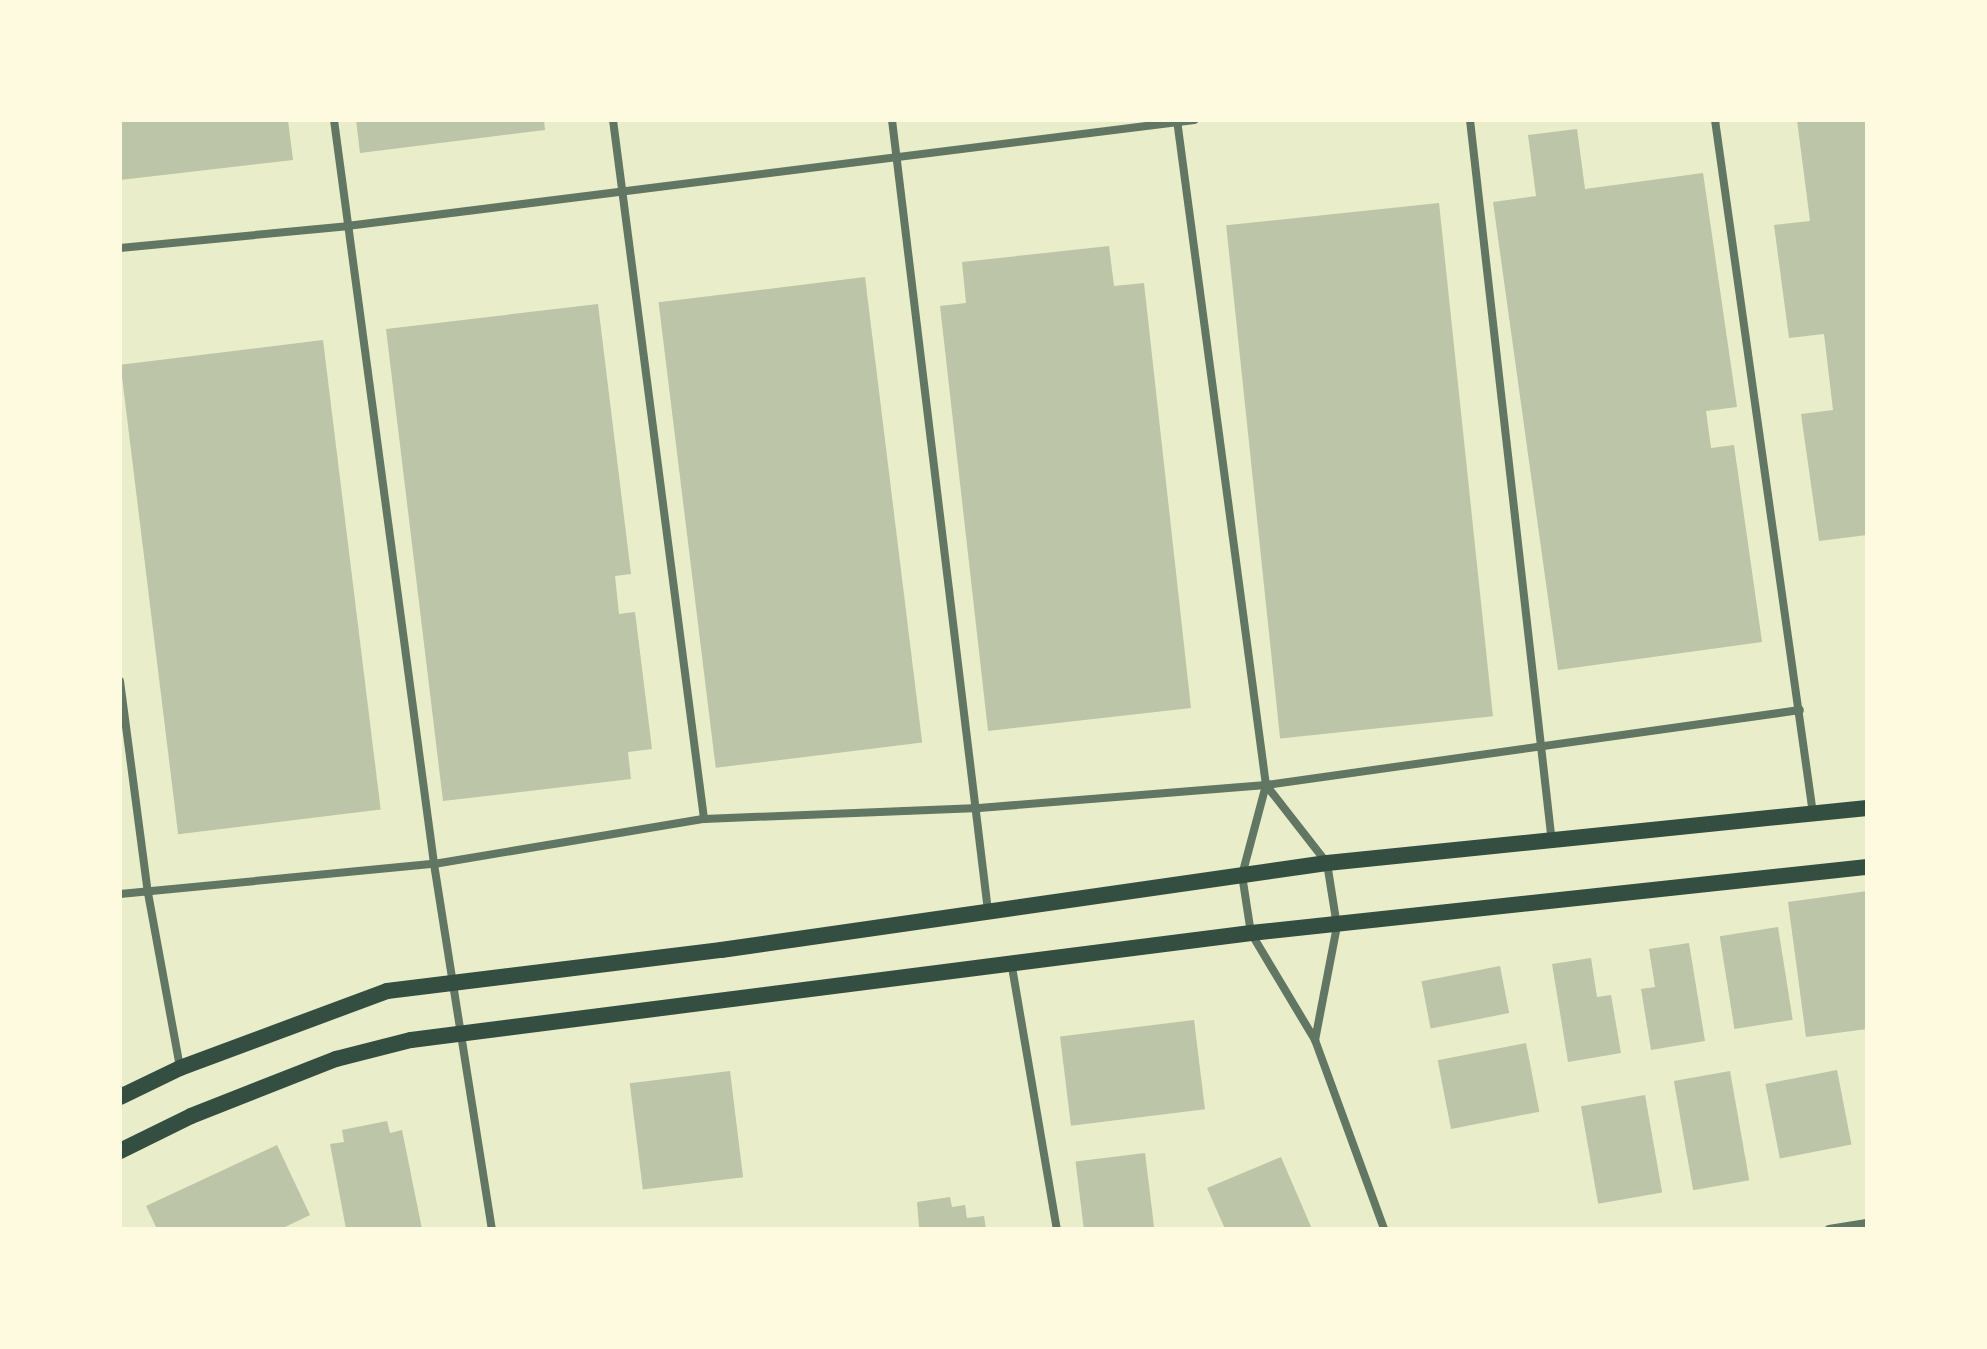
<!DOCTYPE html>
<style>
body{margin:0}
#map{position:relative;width:1987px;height:1349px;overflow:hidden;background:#e9edc9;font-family:"Titillium Web",sans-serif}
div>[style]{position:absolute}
.building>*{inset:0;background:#bcc5a7;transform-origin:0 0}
.minor>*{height:8px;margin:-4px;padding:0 4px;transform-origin:4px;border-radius:4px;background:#617663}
.secondary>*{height:16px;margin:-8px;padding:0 8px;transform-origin:8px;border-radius:8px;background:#344e41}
span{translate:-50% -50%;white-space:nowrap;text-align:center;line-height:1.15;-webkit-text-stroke:8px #fefae0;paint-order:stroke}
.frame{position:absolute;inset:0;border:122px solid #fefae0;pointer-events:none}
</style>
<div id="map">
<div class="building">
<i style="clip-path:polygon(120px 120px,288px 120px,293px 160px,120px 180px)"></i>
<i style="clip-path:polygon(356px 120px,544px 120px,545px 130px,360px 153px)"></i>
<i style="clip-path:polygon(1797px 120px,1867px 120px,1867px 535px,1819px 541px,1801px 414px,1833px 410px,1824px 334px,1789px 338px,1774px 225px,1810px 221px)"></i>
<i style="clip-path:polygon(1577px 129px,1585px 189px,1703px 173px,1737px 407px,1706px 411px,1711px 448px,1734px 445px,1762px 642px,1558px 670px,1493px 202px,1536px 196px,1528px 135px)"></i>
<i style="left:1439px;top:203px;width:516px;height:214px;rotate:84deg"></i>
<i style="clip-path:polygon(1109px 246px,1114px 286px,1144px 283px,1191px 708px,988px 731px,940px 306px,966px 303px,962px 262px)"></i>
<i style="left:865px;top:277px;width:469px;height:208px;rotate:83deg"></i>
<i style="clip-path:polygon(598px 304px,631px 574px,615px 576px,619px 614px,635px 612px,652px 749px,628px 752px,631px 779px,443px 801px,386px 329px)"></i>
<i style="left:323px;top:340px;width:473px;height:204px;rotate:83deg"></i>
<i style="clip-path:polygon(1867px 891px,1867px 1029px,1806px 1037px,1788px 902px)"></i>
<i style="left:1778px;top:927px;width:94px;height:59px;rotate:81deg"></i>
<i style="clip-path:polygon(1689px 943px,1705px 1041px,1651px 1050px,1641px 989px,1655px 987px,1649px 949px)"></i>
<i style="clip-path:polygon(1591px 958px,1597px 997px,1611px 995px,1621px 1053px,1568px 1062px,1552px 964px)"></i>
<i style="left:1500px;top:966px;width:48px;height:80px;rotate:79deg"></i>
<i style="left:1194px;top:1020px;width:90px;height:135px;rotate:83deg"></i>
<i style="left:1526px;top:1043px;width:70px;height:90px;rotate:79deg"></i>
<i style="left:1837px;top:1070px;width:76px;height:73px;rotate:79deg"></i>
<i style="left:730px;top:1071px;width:107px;height:101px;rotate:83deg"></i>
<i style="left:1730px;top:1071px;width:111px;height:57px;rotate:80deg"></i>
<i style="left:1645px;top:1095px;width:99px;height:65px;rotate:80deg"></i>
<i style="clip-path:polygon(387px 1121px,390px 1133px,402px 1130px,422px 1229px,346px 1229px,330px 1144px,344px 1142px,342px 1130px)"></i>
<i style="clip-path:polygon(277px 1145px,310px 1215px,281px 1229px,157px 1229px,146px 1206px)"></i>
<i style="left:1145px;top:1153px;width:77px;height:70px;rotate:83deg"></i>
<i style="clip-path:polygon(1281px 1157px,1312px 1229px,1225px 1229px,1207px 1188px)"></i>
<i style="clip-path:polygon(950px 1197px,952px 1207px,965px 1205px,967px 1218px,984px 1216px,986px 1229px,919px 1227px,917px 1202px)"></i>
</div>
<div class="minor">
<i style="left:334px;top:120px;width:751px;rotate:82.34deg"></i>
<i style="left:434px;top:864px;width:370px;rotate:81deg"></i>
<i style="left:613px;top:120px;width:705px;rotate:82.58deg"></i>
<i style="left:892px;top:120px;width:797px;rotate:83.08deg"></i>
<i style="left:1177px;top:120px;width:671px;rotate:82.38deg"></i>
<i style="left:1266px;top:785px;width:93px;rotate:104.9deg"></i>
<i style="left:1242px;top:875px;width:59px;rotate:81.2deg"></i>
<i style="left:1251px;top:933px;width:125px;rotate:59.1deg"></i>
<i style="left:1315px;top:1040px;width:201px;rotate:69.9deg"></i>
<i style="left:1470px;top:120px;width:728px;rotate:83.53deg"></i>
<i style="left:1715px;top:120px;width:701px;rotate:81.96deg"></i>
<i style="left:120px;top:248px;width:228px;rotate:-5.5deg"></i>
<i style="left:347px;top:226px;width:854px;rotate:-7.13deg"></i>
<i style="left:120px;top:681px;width:214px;rotate:82.5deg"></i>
<i style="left:148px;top:893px;width:178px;rotate:79.6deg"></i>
<i style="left:1266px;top:785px;width:99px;rotate:52deg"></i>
<i style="left:1327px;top:863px;width:64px;rotate:81deg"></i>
<i style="left:1337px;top:926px;width:116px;rotate:100.9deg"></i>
<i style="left:120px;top:894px;width:315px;rotate:-5.5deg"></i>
<i style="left:434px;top:864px;width:274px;rotate:-9.5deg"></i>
<i style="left:704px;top:819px;width:275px;rotate:-2.3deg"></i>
<i style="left:979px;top:808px;width:288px;rotate:-4.6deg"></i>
<i style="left:1266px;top:785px;width:539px;rotate:-7.99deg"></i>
<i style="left:1012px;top:967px;width:266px;rotate:80.3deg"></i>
<i style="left:1829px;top:1229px;width:38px;rotate:-9deg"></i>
</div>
<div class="secondary">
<i style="left:120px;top:1097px;width:67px;rotate:-25.8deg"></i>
<i style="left:180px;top:1068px;width:221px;rotate:-20.4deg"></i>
<i style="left:387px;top:991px;width:337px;rotate:-7deg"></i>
<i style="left:721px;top:950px;width:612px;rotate:-8.17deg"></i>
<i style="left:1327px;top:863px;width:543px;rotate:-5.82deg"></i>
<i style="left:120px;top:1151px;width:79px;rotate:-26.2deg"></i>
<i style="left:191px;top:1116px;width:156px;rotate:-21.5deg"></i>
<i style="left:336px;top:1059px;width:77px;rotate:-14.2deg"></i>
<i style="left:411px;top:1040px;width:847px;rotate:-7.26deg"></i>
<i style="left:1251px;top:933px;width:620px;rotate:-6.12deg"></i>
</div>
<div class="frame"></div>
</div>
